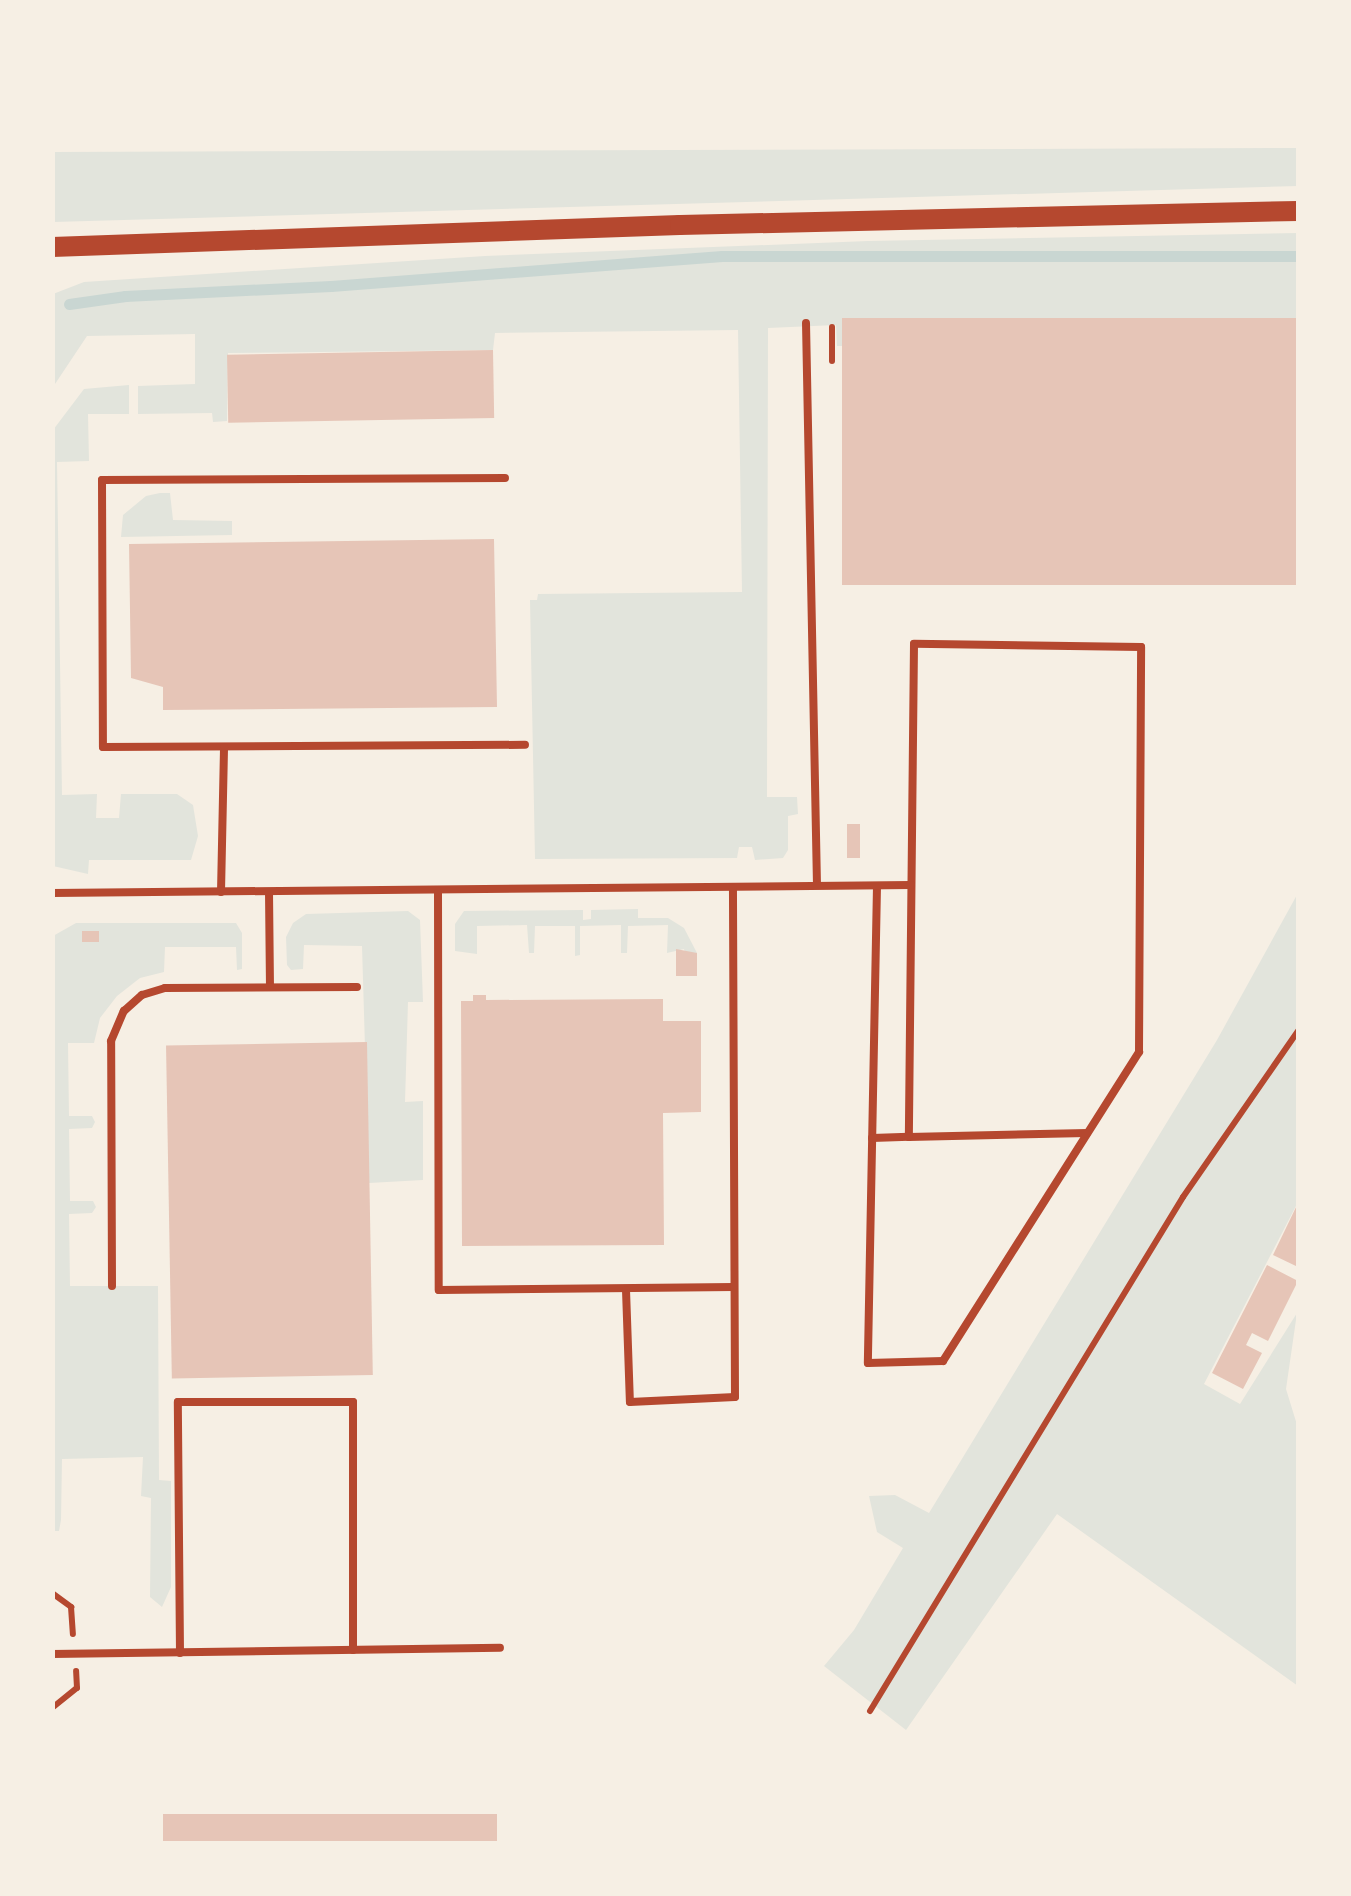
<!DOCTYPE html>
<style>
body{margin:0}
#map{position:relative;width:1351px;height:1896px;overflow:hidden;background:#f6efe4;font-family:Lato,sans-serif}
div>[style]{position:absolute}
.green>*{inset:0;background:#e2e4dc}
.stream>*{height:11px;margin:-5.5px;padding:0 5.5px;transform-origin:5.5px;border-radius:5.5px;background:#c9d6d2}
.building>*{inset:0;background:#e6c5b7;transform-origin:0 0}
.path>*{height:6px;margin:-3px;padding:0 3px;transform-origin:3px;border-radius:3px;background:#b5482f}
.service>*{height:8px;margin:-4px;padding:0 4px;transform-origin:4px;border-radius:4px;background:#b5482f}
.secondary>*{height:20px;margin:-10px;padding:0 10px;transform-origin:10px;border-radius:10px;background:#b5482f}
span{translate:-50% -50%;white-space:nowrap;text-align:center;line-height:1.15;-webkit-text-stroke:8px #f6efe4;paint-order:stroke}
.frame{position:absolute;inset:0;border:55px solid #f6efe4;pointer-events:none}
</style>
<div id="map">
<div class="green">
<i style="clip-path:polygon(1298px 148px,1298px 186px,53px 222px,53px 152px)"></i>
<i style="clip-path:polygon(1298px 233px,1298px 318px,842px 321px,842px 346px,837px 346px,836px 325px,768px 328px,767px 797px,797px 797px,798px 814px,788px 816px,788px 850px,783px 858px,755px 860px,752px 847px,739px 847px,737px 858px,535px 859px,530px 600px,537px 600px,538px 594px,742px 592px,738px 330px,495px 333px,493px 350px,228px 353px,227px 421px,213px 422px,212px 413px,138px 414px,138px 386px,195px 384px,195px 334px,87px 336px,53px 387px,53px 294px,84px 282px,485px 256px,868px 241px)"></i>
<i style="clip-path:polygon(129px 385px,129px 414px,88px 414px,89px 461px,57px 462px,62px 795px,97px 794px,96px 818px,119px 818px,121px 794px,177px 794px,193px 805px,198px 836px,191px 860px,89px 860px,88px 874px,53px 866px,53px 430px,84px 389px)"></i>
<i style="clip-path:polygon(160px 493px,170px 493px,173px 520px,232px 521px,232px 535px,121px 537px,123px 515px,146px 496px)"></i>
<i style="clip-path:polygon(1298px 893px,1298px 1202px,1204px 1384px,1240px 1404px,1297px 1313px,1286px 1389px,1298px 1428px,1298px 1686px,1057px 1514px,906px 1730px,824px 1666px,854px 1630px,903px 1548px,877px 1532px,869px 1496px,895px 1495px,929px 1513px,1217px 1040px)"></i>
<i style="clip-path:polygon(638px 909px,638px 918px,668px 918px,684px 928px,697px 953px,685px 953px,684px 949px,667px 953px,668px 925px,628px 926px,627px 953px,621px 953px,621px 925px,580px 926px,580px 955px,575px 956px,575px 926px,535px 926px,534px 953px,529px 953px,527px 925px,477px 926px,477px 954px,455px 951px,455px 924px,464px 911px,583px 910px,583px 920px,591px 919px,591px 910px)"></i>
<i style="clip-path:polygon(408px 911px,420px 920px,423px 1002px,408px 1002px,405px 1102px,423px 1101px,423px 1180px,369px 1183px,362px 946px,304px 945px,303px 969px,291px 970px,287px 965px,286px 937px,293px 923px,306px 914px)"></i>
<i style="clip-path:polygon(76px 923px,236px 923px,242px 933px,242px 969px,237px 970px,236px 947px,165px 947px,164px 972px,140px 978px,117px 996px,100px 1018px,94px 1043px,68px 1043px,69px 1116px,92px 1116px,95px 1122px,92px 1128px,69px 1129px,70px 1201px,93px 1201px,96px 1207px,92px 1213px,69px 1214px,70px 1286px,158px 1286px,159px 1480px,171px 1481px,171px 1587px,162px 1607px,150px 1597px,151px 1498px,141px 1496px,143px 1457px,62px 1459px,61px 1520px,59px 1531px,53px 1531px,53px 936px)"></i>
</div>
<div class="stream">
<i style="left:69px;top:304px;width:57px;rotate:-8.1deg"></i>
<i style="left:125px;top:296px;width:206px;rotate:-2.8deg"></i>
<i style="left:331px;top:286px;width:392px;rotate:-4.4deg"></i>
<i style="left:722px;top:256px;width:576px"></i>
</div>
<div class="building">
<i style="left:1298px;top:318px;width:267px;height:456px;rotate:90deg"></i>
<i style="left:493px;top:350px;width:68px;height:266px;rotate:89deg"></i>
<i style="clip-path:polygon(494px 539px,497px 707px,163px 710px,163px 687px,131px 678px,129px 544px)"></i>
<i style="left:847px;top:824px;width:13px;height:34px"></i>
<i style="left:82px;top:931px;width:17px;height:11px"></i>
<i style="clip-path:polygon(676px 949px,697px 953px,697px 976px,676px 976px)"></i>
<i style="clip-path:polygon(473px 995px,486px 995px,486px 1000px,663px 999px,663px 1021px,701px 1021px,701px 1112px,663px 1113px,664px 1245px,462px 1246px,461px 1001px,473px 1001px)"></i>
<i style="left:367px;top:1042px;width:333px;height:201px;rotate:89deg"></i>
<i style="clip-path:polygon(1298px 1203px,1298px 1267px,1273px 1255px)"></i>
<i style="clip-path:polygon(1267px 1265px,1298px 1281px,1268px 1341px,1252px 1333px,1246px 1345px,1262px 1353px,1243px 1389px,1212px 1373px)"></i>
<i style="left:497px;top:1814px;width:30px;height:334px;rotate:90deg"></i>
</div>
<div class="path">
<i style="left:832px;top:327px;width:34px;rotate:90deg"></i>
<i style="left:52px;top:1593px;width:24px;rotate:36deg"></i>
<i style="left:71px;top:1607px;width:27px;rotate:86deg"></i>
<i style="left:52px;top:1708px;width:32px;rotate:-39deg"></i>
<i style="left:77px;top:1688px;width:17px;rotate:-93deg"></i>
<i style="left:870px;top:1711px;width:602px;rotate:-58.66deg"></i>
<i style="left:1183px;top:1197px;width:202px;rotate:-55.3deg"></i>
</div>
<div class="service">
<i style="left:806px;top:323px;width:562px;rotate:88.88deg"></i>
<i style="left:505px;top:478px;width:403px;rotate:179.7deg"></i>
<i style="left:102px;top:480px;width:267px;rotate:89.8deg"></i>
<i style="left:103px;top:747px;width:422px;rotate:-0.3deg"></i>
<i style="left:877px;top:886px;width:477px;rotate:91.1deg"></i>
<i style="left:868px;top:1363px;width:75px;rotate:-1.5deg"></i>
<i style="left:943px;top:1361px;width:366px;rotate:-57.6deg"></i>
<i style="left:1139px;top:1052px;width:405px;rotate:-89.7deg"></i>
<i style="left:1141px;top:647px;width:227px;rotate:-179.2deg"></i>
<i style="left:914px;top:644px;width:493px;rotate:90.6deg"></i>
<i style="left:909px;top:1137px;width:178px;rotate:-1.3deg"></i>
<i style="left:221px;top:892px;width:145px;rotate:-88.8deg"></i>
<i style="left:269px;top:892px;width:95px;rotate:89.4deg"></i>
<i style="left:52px;top:893px;width:859px;rotate:-0.53deg"></i>
<i style="left:438px;top:893px;width:397px;rotate:89.9deg"></i>
<i style="left:439px;top:1290px;width:295px;rotate:-0.6deg"></i>
<i style="left:872px;top:1138px;width:37px;rotate:-2deg"></i>
<i style="left:112px;top:1286px;width:245px;rotate:-90.2deg"></i>
<i style="left:111px;top:1041px;width:33px;rotate:-67deg"></i>
<i style="left:124px;top:1011px;width:24px;rotate:-42deg"></i>
<i style="left:142px;top:995px;width:24px;rotate:-17deg"></i>
<i style="left:165px;top:988px;width:192px;rotate:-0.3deg"></i>
<i style="left:626px;top:1290px;width:112px;rotate:88deg"></i>
<i style="left:630px;top:1402px;width:105px;rotate:-2.7deg"></i>
<i style="left:735px;top:1397px;width:509px;rotate:-90.23deg"></i>
<i style="left:180px;top:1653px;width:251px;rotate:-90.5deg"></i>
<i style="left:178px;top:1402px;width:175px"></i>
<i style="left:353px;top:1402px;width:248px;rotate:90deg"></i>
<i style="left:52px;top:1654px;width:448px;rotate:-0.8deg"></i>
</div>
<div class="secondary">
<i style="left:52px;top:247px;width:628px;rotate:-2.01deg"></i>
<i style="left:680px;top:225px;width:618px;rotate:-1.3deg"></i>
</div>
<div class="frame"></div>
</div>
